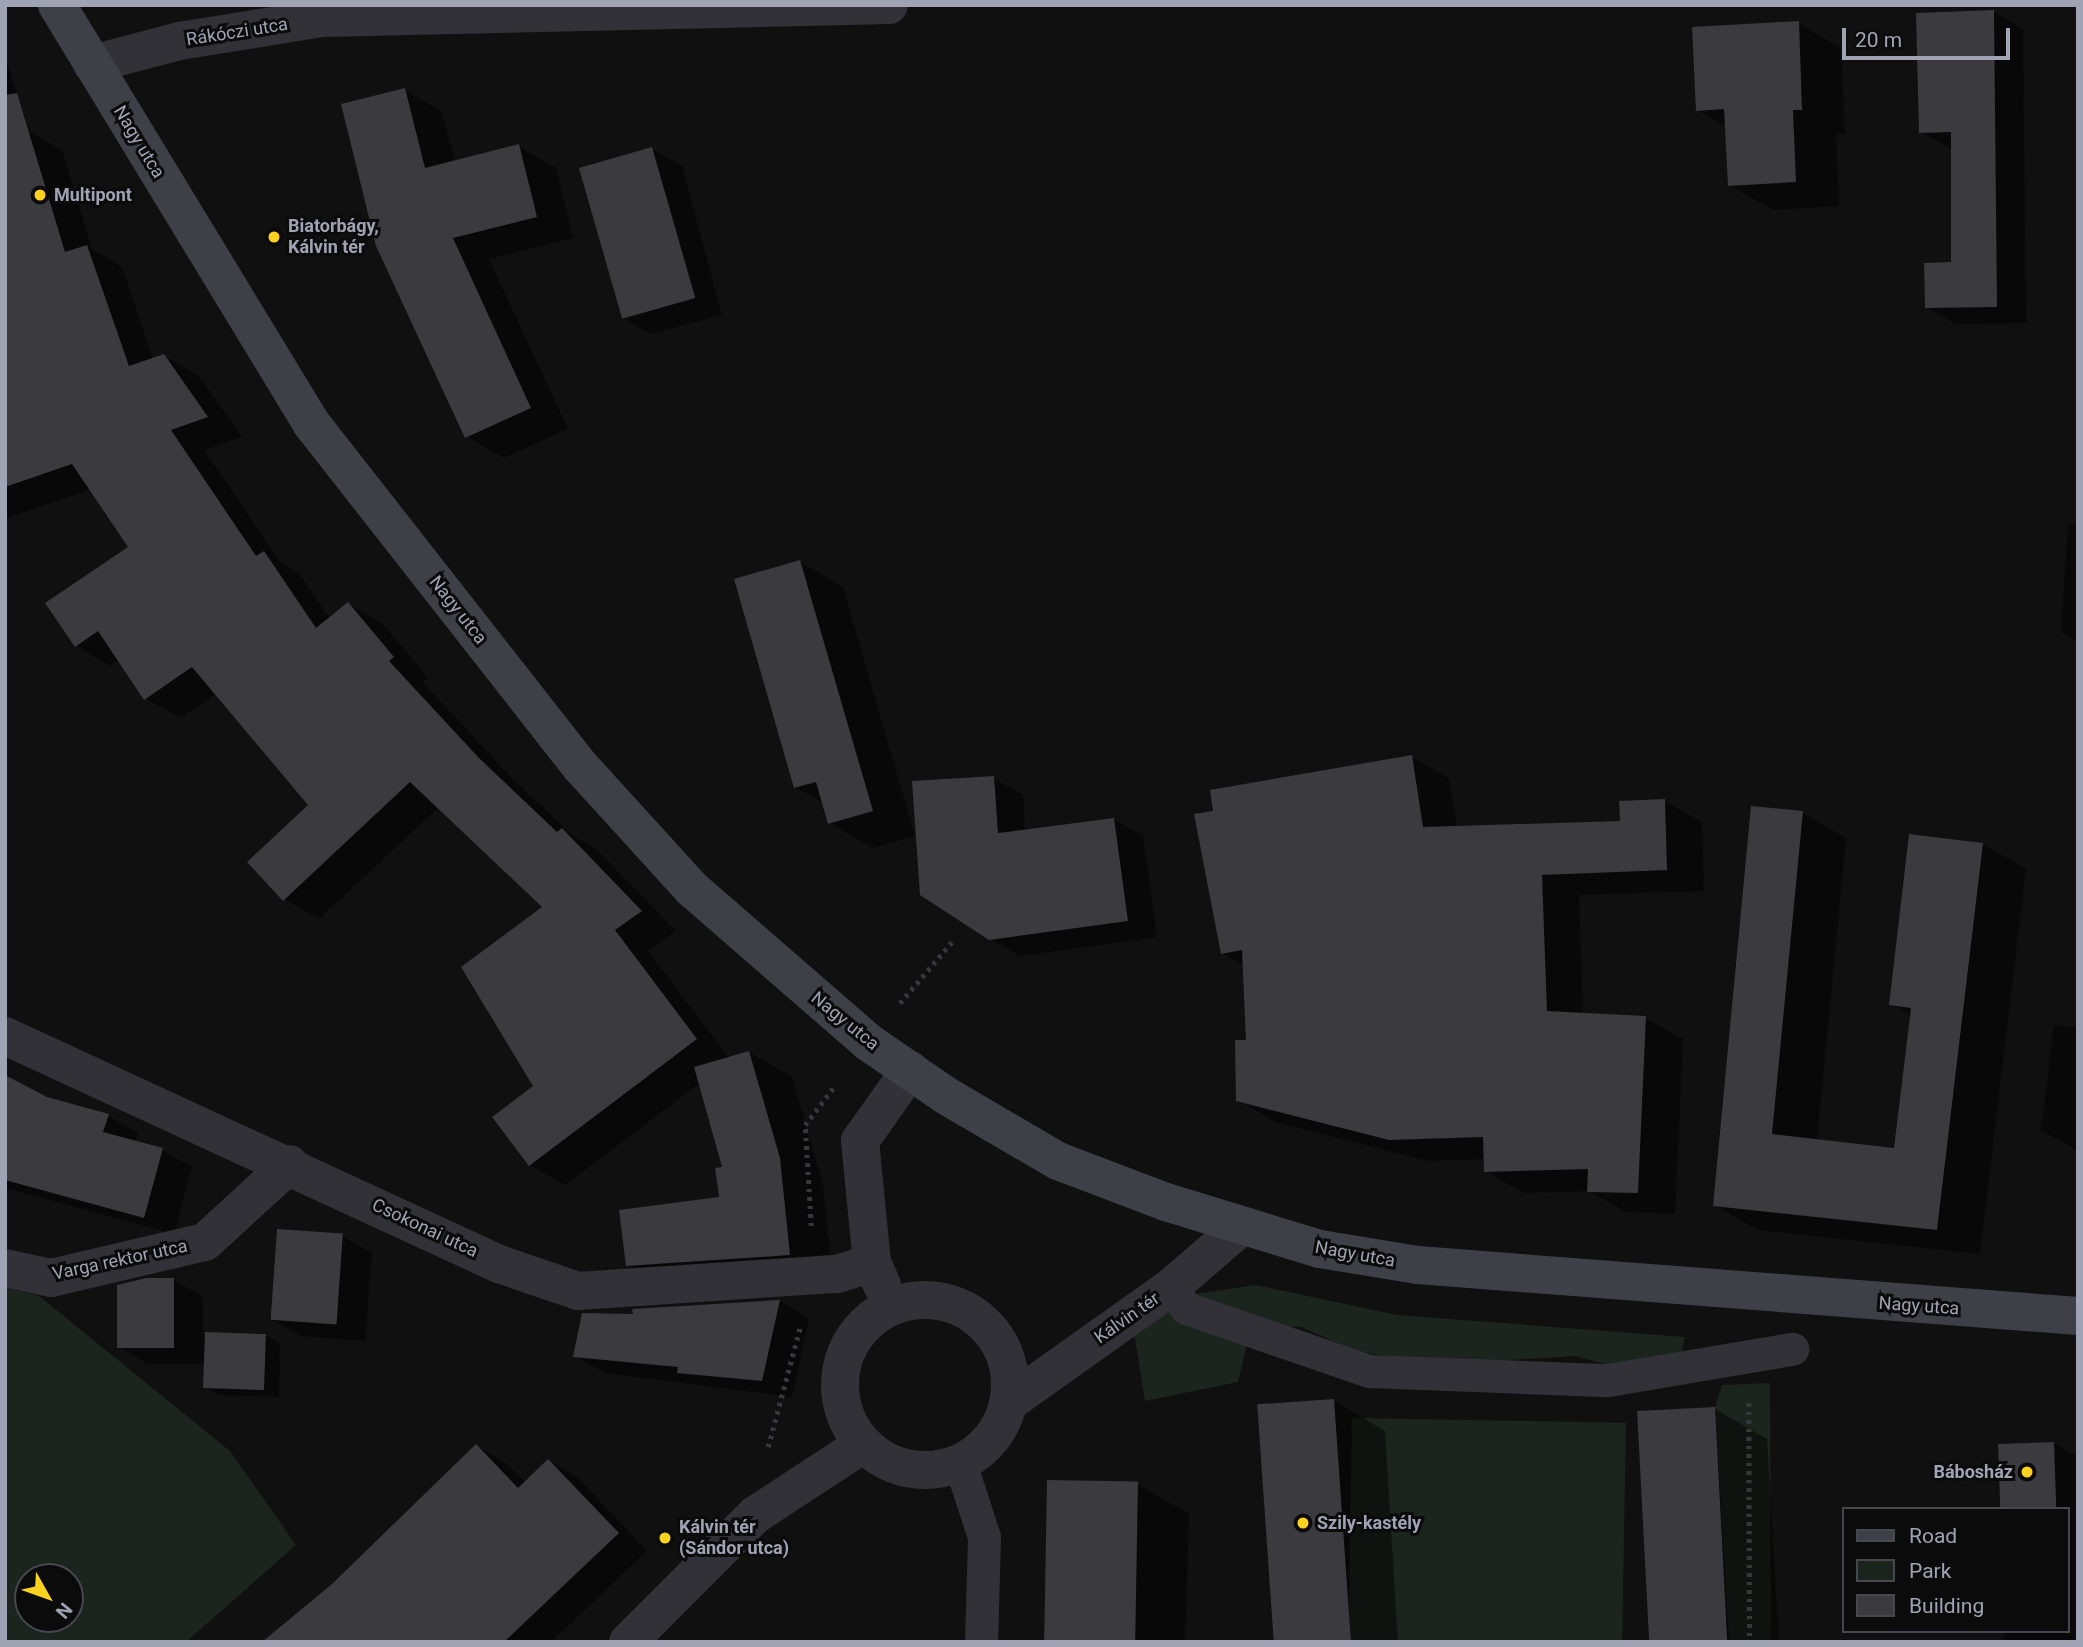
<!DOCTYPE html>
<meta charset="utf-8">
<style>
body{margin:0}
#map{position:relative;width:2083px;height:1647px;overflow:hidden;background:#101011;font-family:Roboto,sans-serif}
div>[style]{position:absolute}
.green>*{inset:0;background:#1c241e;transform-origin:0 0}
.shadow>*{inset:0;background:#0007}
.building>*{inset:0;background:#3a3a3f;transform-origin:0 0}
.path>*{height:4.5px;margin-top:-2.25px;transform-origin:0;background:repeating-linear-gradient(90deg,#37383e 0 3.5px,transparent 0 8.5px)}
.service>*{height:33px;margin:-16.5px;padding:0 16.5px;transform-origin:16.5px;border-radius:16.5px;background:#313137}
.minor>*{height:38px;margin:-19px;padding:0 19px;transform-origin:19px;border-radius:19px;background:#313137}
.minor>.ring{margin:-19px;padding:0;box-sizing:content-box;background:none;border:38px solid #313137;border-radius:50%}
.secondary>*{height:38px;margin:-19px;padding:0 19px;transform-origin:19px;border-radius:19px;background:#3f3f47}
.dots>*{width:19px;height:19px;translate:-50% -50%;box-sizing:border-box;border:4px solid #0b0b0c;border-radius:50%}
span{translate:-50% -50%;white-space:nowrap;text-align:center;line-height:1.15;-webkit-text-stroke:6px #0b0b0c;paint-order:stroke}
.street-label{font-size:18px;color:#a0a3b3}
.poi-label{font-size:18px;color:#a0a3b3;font-weight:700}
.left{translate:0 -50%;text-align:left}
.right{translate:-100% -50%;text-align:right}
.frame{position:absolute;inset:0;border:7px solid #a0a3b3;pointer-events:none}
.legend{position:absolute;left:1842px;top:1507px;width:228px;height:126px;box-sizing:border-box;background:#0b0b0c;border:2px solid #47484f;margin:0;padding:9px 12px;list-style:none;font-size:21px;color:#a0a3b3}
.legend li{display:flex;align-items:center;gap:14px;height:35px}
.legend b{width:35px;border:2px solid #47484f}
.north{position:absolute;left:14px;top:1563px;width:70px;height:70px;box-sizing:border-box;background:#0b0b0c;border:2px solid #47484f;border-radius:50%;rotate:130deg;font-size:19px;font-weight:700;line-height:28px;text-align:center;color:#a0a3b3}
.north::after{content:'';display:block;margin:auto;width:24px;height:32px;background:#fbd21f;clip-path:polygon(50% 0,100% 100%,50% 72%,0 100%)}
.scale{position:absolute;left:1842px;top:28px;width:168px;height:32px;box-sizing:border-box;border:4px solid #a0a3b3;border-top:0;padding-left:9px;font-size:21px;line-height:24px;white-space:nowrap;color:#a0a3b3;-webkit-text-stroke:5px #0b0b0c;paint-order:stroke}
</style>
<div id="map">
<div class="green">
<i style="clip-path:polygon(1256px 1285px,1397px 1315px,1685px 1337px,1681px 1355px,1643px 1374px,1575px 1356px,1432px 1365px,1354px 1350px,1301px 1327px,1267px 1327px,1248px 1340px,1238px 1382px,1145px 1401px,1134px 1332px,1188px 1295px)"></i>
<i style="clip-path:polygon(evenodd,5px 1287px,39px 1296px,230px 1451px,296px 1545px,186px 1642px,5px 1642px,5px 1287px,28px 1577px,70px 1577px,70px 1619px,28px 1619px,28px 1577px)"></i>
<i style="clip-path:polygon(1770px 1383px,1771px 1642px,1729px 1642px,1715px 1407px,1722px 1385px)"></i>
<i style="left:1352px;top:1418px;width:274px;height:224px;rotate:1deg"></i>
</div>
<div class="shadow">
<i style="clip-path:polygon(1994px 12px,2023px 29px,2026px 323px,1956px 324px,1926px 307px,1953px 264px,1952px 149px,1921px 132px)"></i>
<i style="clip-path:polygon(1798px 23px,1841px 48px,1845px 134px,1836px 134px,1839px 206px,1773px 210px,1729px 185px,1727px 127px,1697px 110px)"></i>
<i style="clip-path:polygon(5px 57px,29px 131px,62px 150px,92px 249px,122px 267px,153px 359px,164px 356px,199px 376px,242px 437px,204px 450px,281px 563px,299px 573px,330px 619px,348px 604px,383px 624px,428px 678px,422px 682px,514px 780px,573px 836px,597px 850px,676px 931px,648px 951px,729px 1058px,749px 1052px,792px 1077px,823px 1184px,833px 1279px,671px 1290px,628px 1265px,721px 1198px,724px 1168px,700px 1083px,565px 1185px,530px 1165px,545px 907px,439px 807px,319px 919px,284px 899px,311px 806px,216px 694px,180px 718px,145px 698px,119px 660px,111px 666px,76px 646px,130px 547px,91px 489px,5px 519px)"></i>
<i style="clip-path:polygon(405px 90px,442px 112px,455px 162px,518px 146px,556px 168px,573px 238px,489px 259px,568px 429px,504px 458px,466px 436px)"></i>
<i style="clip-path:polygon(652px 149px,682px 166px,722px 315px,651px 334px,621px 317px)"></i>
<i style="clip-path:polygon(2068px 524px,2078px 524px,2078px 642px,2061px 632px)"></i>
<i style="clip-path:polygon(800px 562px,843px 587px,915px 836px,873px 848px,830px 823px,824px 803px,795px 787px)"></i>
<i style="clip-path:polygon(1411px 757px,1449px 778px,1457px 828px,1622px 823px,1664px 801px,1702px 822px,1704px 891px,1579px 895px,1583px 1014px,1645px 1018px,1683px 1039px,1675px 1214px,1626px 1212px,1589px 1191px,1523px 1193px,1486px 1171px,1485px 1159px,1428px 1161px,1275px 1122px,1238px 1100px,1248px 1042px,1244px 965px,1222px 953px)"></i>
<i style="clip-path:polygon(993px 778px,1023px 795px,1025px 831px,1113px 819px,1143px 836px,1157px 937px,1020px 956px,989px 938px)"></i>
<i style="clip-path:polygon(1803px 813px,1846px 838px,1817px 1141px,1895px 1150px,1911px 1016px,1891px 1004px,1911px 836px,1983px 844px,2026px 869px,1980px 1254px,1758px 1230px,1715px 1205px)"></i>
<i style="clip-path:polygon(2054px 1025px,2078px 1028px,2078px 1151px,2041px 1130px)"></i>
<i style="clip-path:polygon(5px 1077px,46px 1099px,108px 1116px,138px 1133px,135px 1142px,162px 1150px,192px 1167px,174px 1234px,5px 1188px)"></i>
<i style="clip-path:polygon(342px 1236px,372px 1253px,365px 1341px,301px 1336px,271px 1319px)"></i>
<i style="clip-path:polygon(174px 1280px,203px 1297px,203px 1334px,266px 1336px,280px 1344px,279px 1397px,220px 1395px,205px 1387px,206px 1364px,148px 1364px,119px 1347px)"></i>
<i style="clip-path:polygon(780px 1301px,809px 1318px,792px 1397px,605px 1373px,575px 1356px,635px 1316px,634px 1311px)"></i>
<i style="clip-path:polygon(1334px 1401px,1385px 1431px,1398px 1642px,1273px 1642px)"></i>
<i style="clip-path:polygon(1715px 1409px,1767px 1439px,1779px 1642px,1652px 1642px)"></i>
<i style="clip-path:polygon(2054px 1443px,2078px 1457px,2078px 1642px,2005px 1642px,2004px 1631px,2067px 1631px,2067px 1509px,2001px 1509px)"></i>
<i style="clip-path:polygon(477px 1446px,506px 1463px,526px 1483px,549px 1461px,578px 1478px,647px 1551px,551px 1642px,308px 1642px,333px 1585px)"></i>
<i style="clip-path:polygon(1137px 1484px,1189px 1514px,1185px 1642px,1044px 1642px)"></i>
</div>
<div class="building">
<i style="clip-path:polygon(1994px 10px,1997px 307px,1925px 308px,1924px 263px,1951px 262px,1951px 132px,1919px 133px,1916px 13px)"></i>
<i style="clip-path:polygon(1799px 21px,1802px 110px,1793px 110px,1796px 182px,1728px 186px,1724px 109px,1696px 111px,1692px 27px)"></i>
<i style="clip-path:polygon(405px 88px,425px 168px,519px 144px,537px 217px,453px 238px,531px 408px,465px 438px,376px 246px,341px 104px)"></i>
<i style="clip-path:polygon(17px 93px,65px 252px,87px 245px,129px 366px,164px 354px,208px 417px,171px 430px,256px 556px,264px 551px,316px 628px,348px 602px,394px 657px,389px 661px,479px 758px,557px 832px,562px 828px,642px 911px,615px 930px,697px 1039px,529px 1166px,492px 1117px,533px 1086px,461px 967px,542px 907px,410px 782px,283px 901px,247px 862px,308px 805px,192px 667px,144px 700px,98px 631px,75px 647px,45px 603px,128px 547px,72px 464px,5px 487px,5px 95px)"></i>
<i style="left:652px;top:147px;width:157px;height:76px;rotate:74deg"></i>
<i style="clip-path:polygon(800px 560px,873px 811px,828px 824px,816px 782px,794px 788px,734px 579px)"></i>
<i style="clip-path:polygon(1412px 755px,1423px 827px,1620px 821px,1619px 801px,1665px 799px,1667px 870px,1542px 875px,1547px 1011px,1646px 1016px,1638px 1193px,1587px 1192px,1588px 1169px,1484px 1172px,1483px 1137px,1389px 1140px,1236px 1101px,1235px 1040px,1246px 1040px,1242px 950px,1221px 954px,1194px 814px,1213px 811px,1210px 790px)"></i>
<i style="clip-path:polygon(994px 776px,998px 833px,1114px 818px,1128px 921px,989px 940px,920px 895px,912px 781px)"></i>
<i style="clip-path:polygon(1751px 806px,1803px 811px,1772px 1134px,1894px 1148px,1911px 1008px,1889px 1005px,1909px 834px,1983px 843px,1937px 1230px,1713px 1206px)"></i>
<i style="clip-path:polygon(749px 1051px,780px 1158px,790px 1255px,626px 1266px,619px 1210px,719px 1197px,715px 1168px,722px 1167px,694px 1067px)"></i>
<i style="clip-path:polygon(5px 1075px,47px 1097px,109px 1114px,103px 1132px,163px 1148px,144px 1218px,5px 1180px)"></i>
<i style="left:277px;top:1229px;width:66px;height:91px;rotate:4deg"></i>
<i style="clip-path:polygon(146px 1278px,174px 1278px,174px 1348px,117px 1348px,117px 1285px)"></i>
<i style="clip-path:polygon(780px 1300px,762px 1381px,677px 1373px,678px 1367px,573px 1357px,582px 1313px,633px 1314px,632px 1309px)"></i>
<i style="left:205px;top:1332px;width:61px;height:56px;rotate:2deg"></i>
<i style="left:1334px;top:1399px;width:243px;height:77px;rotate:86deg"></i>
<i style="left:1715px;top:1407px;width:235px;height:78px;rotate:87deg"></i>
<i style="left:2054px;top:1442px;width:67px;height:56px;rotate:88deg"></i>
<i style="clip-path:polygon(476px 1444px,518px 1488px,548px 1459px,619px 1533px,504px 1642px,262px 1642px,332px 1584px)"></i>
<i style="left:1047px;top:1480px;width:91px;height:162px;rotate:1deg"></i>
</div>
<div class="path">
<i style="left:900px;top:1003px;width:80px;rotate:-49.6deg"></i>
<i style="left:811px;top:1226px;width:101px;rotate:-93.4deg"></i>
<i style="left:805px;top:1125px;width:51px;rotate:-52.9deg"></i>
<i style="left:1749px;top:1403px;width:239px;rotate:89.8deg"></i>
<i style="left:768px;top:1447px;width:127px;rotate:-75deg"></i>
</div>
<div class="service">
<i style="left:1170px;top:1288px;width:26px;rotate:51deg"></i>
<i style="left:1186px;top:1308px;width:194px;rotate:19deg"></i>
<i style="left:1369px;top:1371px;width:239px;rotate:2.2deg"></i>
<i style="left:1608px;top:1380px;width:187px;rotate:-9.6deg"></i>
<i style="left:960px;top:1463px;width:78px;rotate:72deg"></i>
<i style="left:984px;top:1537px;width:105px;rotate:91.6deg"></i>
</div>
<div class="minor">
<i style="left:92px;top:64px;width:90px;rotate:-14.8deg"></i>
<i style="left:179px;top:41px;width:145px;rotate:-9.1deg"></i>
<i style="left:322px;top:18px;width:567px;rotate:-1.31deg"></i>
<i style="left:5px;top:1036px;width:544px;rotate:24.78deg"></i>
<i style="left:499px;top:1264px;width:83px;rotate:18.9deg"></i>
<i style="left:578px;top:1291px;width:260px;rotate:-3.8deg"></i>
<i style="left:837px;top:1274px;width:37px;rotate:-17deg"></i>
<i style="left:5px;top:1268px;width:47px;rotate:12.3deg"></i>
<i style="left:51px;top:1278px;width:158px;rotate:-13.2deg"></i>
<i style="left:205px;top:1242px;width:115px;rotate:-42.5deg"></i>
<i style="left:882px;top:1285px;width:24px;rotate:-114deg"></i>
<i style="left:872px;top:1263px;width:123px;rotate:-95.6deg"></i>
<i style="left:860px;top:1141px;width:87px;rotate:-54.8deg"></i>
<i class="ring" style="left:840px;top:1300px;width:132px;height:132px"></i>
<i style="left:1008px;top:1403px;width:199px;rotate:-35.4deg"></i>
<i style="left:1170px;top:1288px;width:94px;rotate:-40.7deg"></i>
<i style="left:628px;top:1642px;width:180px;rotate:-45deg"></i>
<i style="left:755px;top:1515px;width:128px;rotate:-33.2deg"></i>
</div>
<div class="secondary">
<i style="left:57px;top:5px;width:489px;rotate:58.7deg"></i>
<i style="left:311px;top:423px;width:437px;rotate:51.9deg"></i>
<i style="left:581px;top:767px;width:164px;rotate:47.7deg"></i>
<i style="left:691px;top:888px;width:235px;rotate:41deg"></i>
<i style="left:868px;top:1042px;width:93px;rotate:34.5deg"></i>
<i style="left:945px;top:1095px;width:131px;rotate:30.3deg"></i>
<i style="left:1058px;top:1161px;width:116px;rotate:20.8deg"></i>
<i style="left:1166px;top:1202px;width:161px;rotate:17deg"></i>
<i style="left:1320px;top:1249px;width:99px;rotate:9.3deg"></i>
<i style="left:1418px;top:1265px;width:662px;rotate:4.42deg"></i>
</div>
<div class="dots">
<i style="left:40px;top:195px;background:#fbd21f"></i>
<i style="left:274px;top:237px;background:#fbd21f"></i>
<i style="left:2027px;top:1472px;background:#fbd21f"></i>
<i style="left:1303px;top:1523px;background:#fbd21f"></i>
<i style="left:665px;top:1538px;background:#fbd21f"></i>
</div>
<div class="street-label">
<span style="left:237px;top:32px;rotate:-9deg">Rákóczi utca</span>
<span style="left:139px;top:142px;rotate:59deg">Nagy utca</span>
<span style="left:458px;top:610px;rotate:52deg">Nagy utca</span>
<span style="left:845px;top:1021px;rotate:39deg">Nagy utca</span>
<span style="left:425px;top:1228px;rotate:25deg">Csokonai utca</span>
<span style="left:1355px;top:1254px;rotate:10deg">Nagy utca</span>
<span style="left:120px;top:1260px;rotate:-12deg">Varga rektor utca</span>
<span style="left:1919px;top:1306px;rotate:4deg">Nagy utca</span>
<span style="left:1127px;top:1318px;rotate:-35deg">Kálvin tér</span>
</div>
<div class="poi-label">
<span class="left" style="left:54px;top:195px">Multipont</span>
<span class="left" style="left:288px;top:237px">Biatorbágy,<br>Kálvin tér</span>
<span class="right" style="left:2013px;top:1472px">Bábosház</span>
<span class="left" style="left:1317px;top:1523px">Szily-kastély</span>
<span class="left" style="left:679px;top:1538px">Kálvin tér<br>(Sándor utca)</span>
</div>
<div class="frame"></div>
<ul class="legend">
<li><b style="height:9px;background:#3f3f47"></b>Road</li>
<li><b style="height:19px;background:#1c241e"></b>Park</li>
<li><b style="height:19px;background:#3a3a3f"></b>Building</li>
</ul>
<div class="north">N</div>
<div class="scale">20 m</div>
</div>
